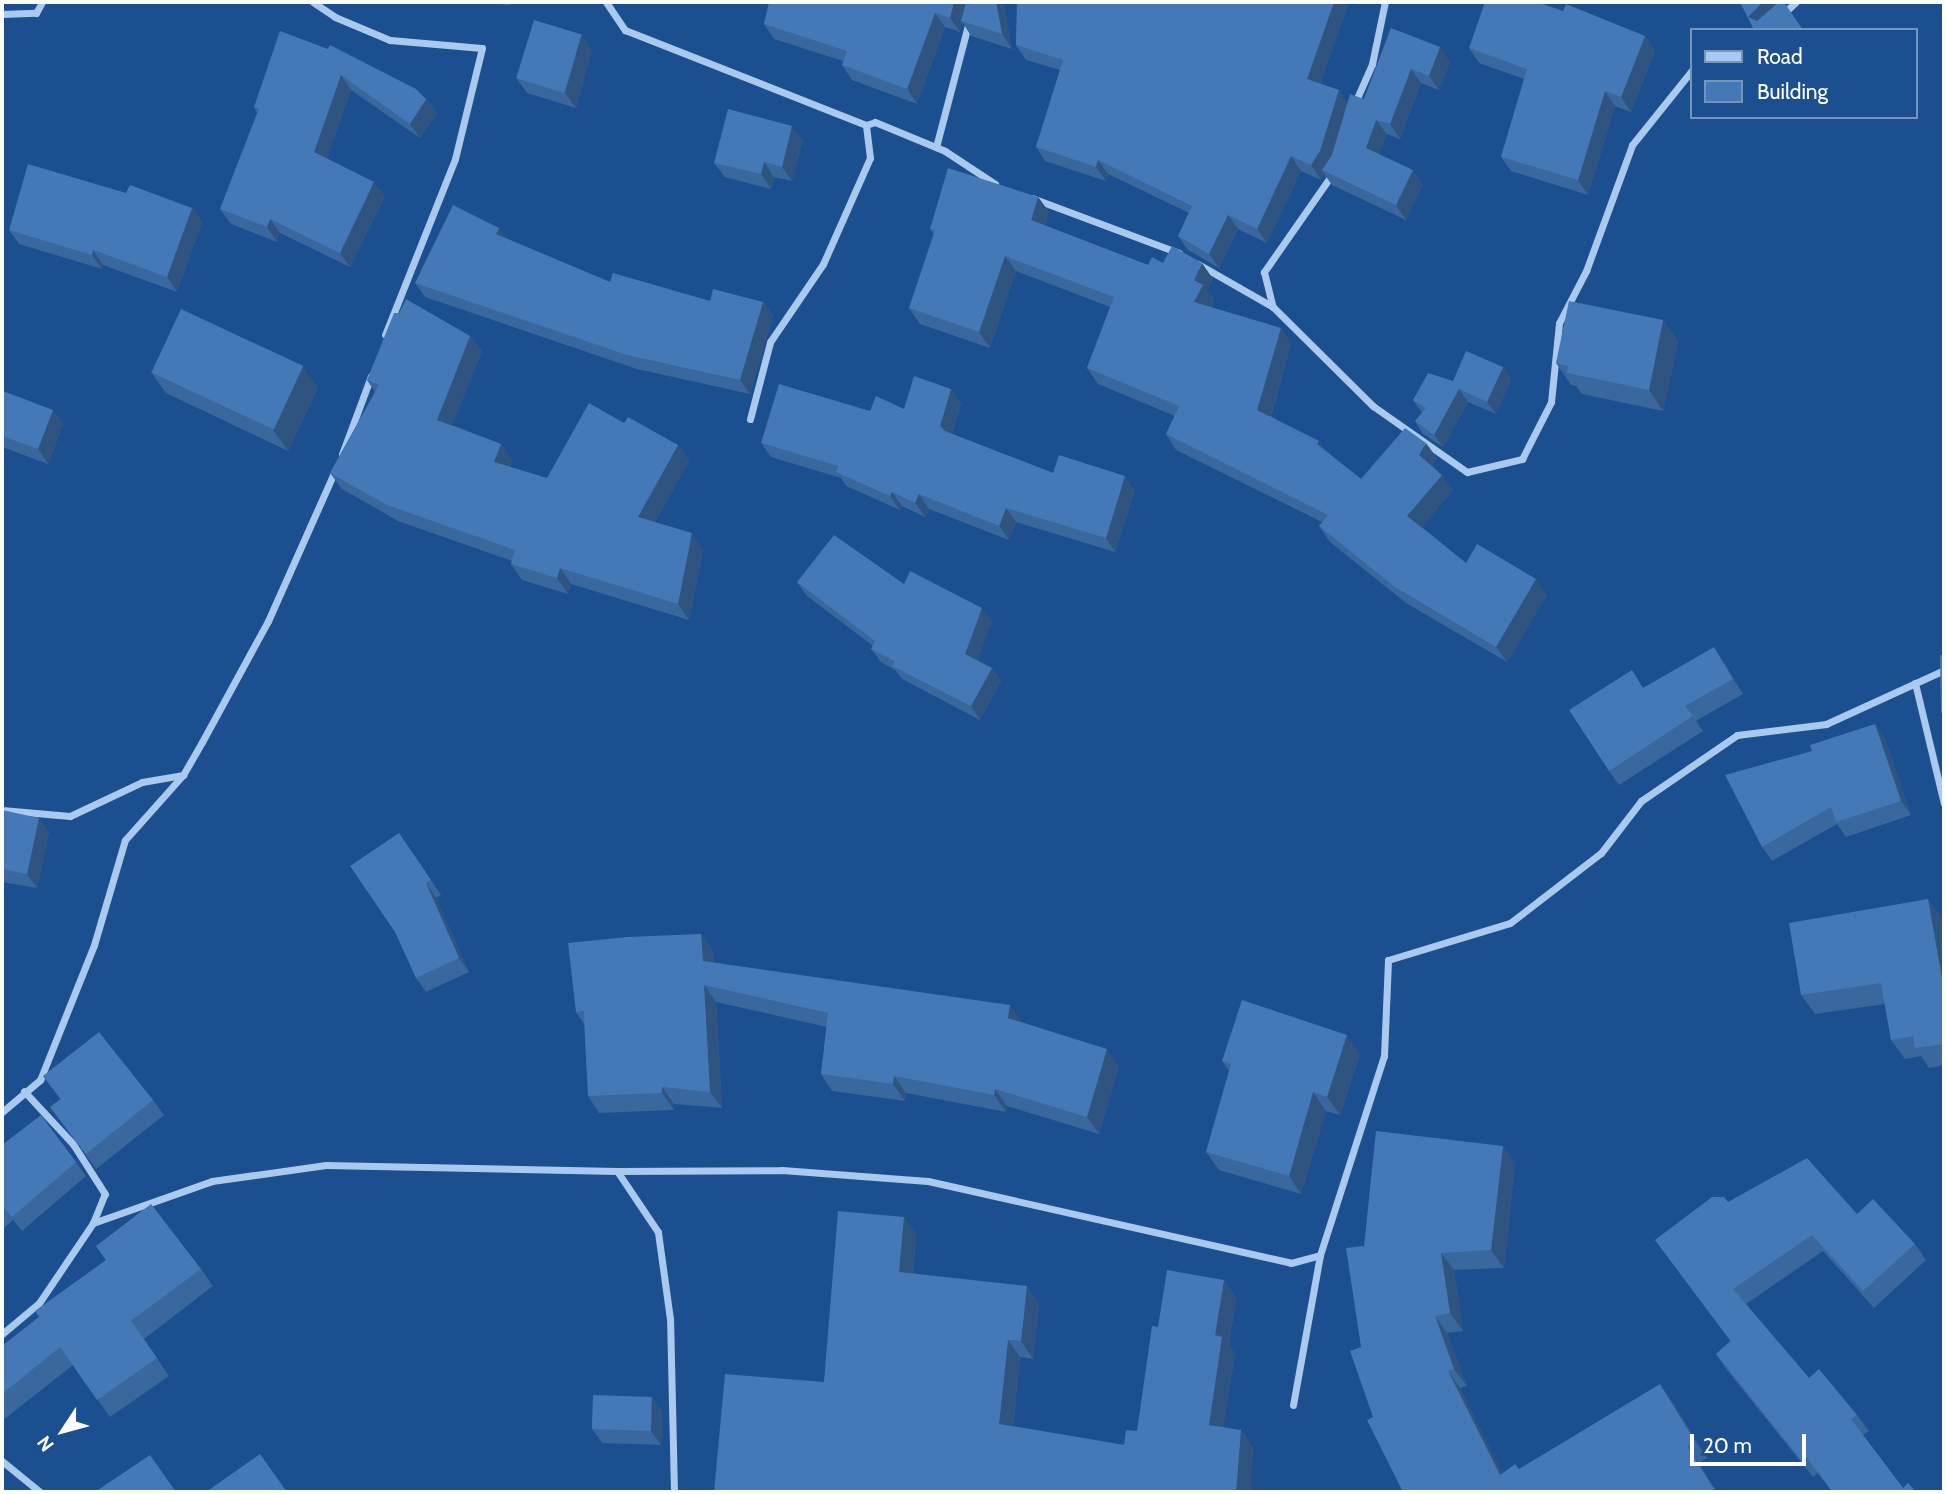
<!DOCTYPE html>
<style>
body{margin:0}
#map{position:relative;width:1946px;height:1494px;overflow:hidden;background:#1b4f8f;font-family:Cabin,sans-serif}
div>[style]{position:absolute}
.street>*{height:7px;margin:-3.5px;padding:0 3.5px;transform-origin:3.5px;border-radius:3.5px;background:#a9c9ee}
.wall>*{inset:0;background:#3a679d}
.shaded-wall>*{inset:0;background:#305480}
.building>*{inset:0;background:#4478b7;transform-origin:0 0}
span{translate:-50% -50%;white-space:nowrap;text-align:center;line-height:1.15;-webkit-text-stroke:5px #1b4f8f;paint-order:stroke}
.frame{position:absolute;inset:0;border:4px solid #fff;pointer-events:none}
.legend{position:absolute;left:1690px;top:28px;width:228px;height:91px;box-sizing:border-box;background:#1b4f8f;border:2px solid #7695bc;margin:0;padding:9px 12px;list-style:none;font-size:21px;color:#fff}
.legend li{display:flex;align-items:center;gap:14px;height:35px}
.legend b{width:35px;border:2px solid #7695bc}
.north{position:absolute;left:28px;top:1396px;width:70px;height:70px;-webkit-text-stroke:5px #1b4f8f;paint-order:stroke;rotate:234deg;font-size:19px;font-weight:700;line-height:28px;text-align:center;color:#fff}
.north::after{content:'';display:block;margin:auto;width:24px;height:32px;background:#fff;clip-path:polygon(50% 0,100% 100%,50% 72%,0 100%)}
.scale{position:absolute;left:1690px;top:1434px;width:116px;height:32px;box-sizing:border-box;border:4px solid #fff;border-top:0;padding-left:9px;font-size:21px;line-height:24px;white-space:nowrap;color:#fff;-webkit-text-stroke:5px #1b4f8f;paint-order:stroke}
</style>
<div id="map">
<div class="street">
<i style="left:313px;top:2px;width:27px;rotate:34deg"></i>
<i style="left:335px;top:17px;width:60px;rotate:22.7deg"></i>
<i style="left:390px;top:40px;width:92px;rotate:5deg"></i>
<i style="left:482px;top:48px;width:114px;rotate:103.7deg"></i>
<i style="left:455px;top:159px;width:189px;rotate:111.7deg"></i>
<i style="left:606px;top:2px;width:34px;rotate:56deg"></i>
<i style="left:625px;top:30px;width:259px;rotate:21.5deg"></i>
<i style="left:1784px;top:13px;width:16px;rotate:-43deg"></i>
<i style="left:2px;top:14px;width:34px;rotate:-2deg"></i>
<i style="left:36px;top:13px;width:13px;rotate:-61deg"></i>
<i style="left:1354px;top:105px;width:45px;rotate:-66.3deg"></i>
<i style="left:1372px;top:64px;width:63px;rotate:-78.2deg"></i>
<i style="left:936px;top:147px;width:150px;rotate:-75.3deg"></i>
<i style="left:1333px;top:173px;width:121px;rotate:124.9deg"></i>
<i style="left:1264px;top:272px;width:36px;rotate:76deg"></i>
<i style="left:1273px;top:307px;width:141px;rotate:44.7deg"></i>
<i style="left:1373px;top:406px;width:115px;rotate:35.1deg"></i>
<i style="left:1467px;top:472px;width:57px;rotate:-13.3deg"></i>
<i style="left:1522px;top:459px;width:64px;rotate:-63deg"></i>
<i style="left:1551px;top:402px;width:79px;rotate:-84.2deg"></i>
<i style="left:1559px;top:323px;width:59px;rotate:-62.6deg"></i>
<i style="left:1586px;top:271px;width:134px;rotate:-69.9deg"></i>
<i style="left:1632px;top:145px;width:96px;rotate:-51.3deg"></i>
<i style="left:1032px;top:198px;width:157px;rotate:20.5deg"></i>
<i style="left:1198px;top:264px;width:86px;rotate:29.8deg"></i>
<i style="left:750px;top:419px;width:80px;rotate:-75.4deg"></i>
<i style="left:770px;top:342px;width:94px;rotate:-55.8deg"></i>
<i style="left:823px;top:264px;width:116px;rotate:-66.1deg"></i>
<i style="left:870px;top:158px;width:33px;rotate:-97deg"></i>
<i style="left:866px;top:125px;width:9px;rotate:-18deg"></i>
<i style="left:875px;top:122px;width:76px;rotate:22.5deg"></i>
<i style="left:945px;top:151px;width:60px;rotate:33.4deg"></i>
<i style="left:342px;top:454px;width:83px;rotate:-69.6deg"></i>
<i style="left:1915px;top:683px;width:124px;rotate:76.5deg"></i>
<i style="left:2px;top:810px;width:68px;rotate:5deg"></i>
<i style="left:70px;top:816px;width:80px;rotate:-25.3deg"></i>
<i style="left:142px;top:782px;width:42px;rotate:-9.7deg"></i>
<i style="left:2px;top:1112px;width:50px;rotate:-40.1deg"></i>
<i style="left:40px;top:1080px;width:145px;rotate:-68.2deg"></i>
<i style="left:94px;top:945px;width:109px;rotate:-73.6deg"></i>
<i style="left:125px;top:840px;width:87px;rotate:-48.3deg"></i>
<i style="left:183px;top:775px;width:38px;rotate:-60deg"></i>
<i style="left:202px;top:742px;width:138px;rotate:-61.4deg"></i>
<i style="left:268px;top:621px;width:167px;rotate:-66deg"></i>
<i style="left:93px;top:1223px;width:126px;rotate:-19.4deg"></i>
<i style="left:212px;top:1181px;width:115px;rotate:-8deg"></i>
<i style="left:326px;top:1165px;width:291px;rotate:1.2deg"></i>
<i style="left:2px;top:1334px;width:48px;rotate:-40deg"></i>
<i style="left:39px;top:1303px;width:97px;rotate:-56deg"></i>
<i style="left:93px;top:1223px;width:31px;rotate:-68deg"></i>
<i style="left:105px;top:1194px;width:59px;rotate:-122.6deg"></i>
<i style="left:73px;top:1144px;width:72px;rotate:-132.8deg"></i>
<i style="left:1293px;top:1405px;width:152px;rotate:-79.8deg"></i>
<i style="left:2px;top:1461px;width:49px;rotate:39.2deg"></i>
<i style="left:674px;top:1492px;width:173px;rotate:-91.3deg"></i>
<i style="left:670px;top:1319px;width:88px;rotate:-97.9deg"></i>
<i style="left:658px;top:1232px;width:73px;rotate:-123.9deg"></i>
<i style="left:617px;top:1171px;width:165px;rotate:-0.3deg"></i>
<i style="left:782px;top:1170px;width:146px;rotate:4.3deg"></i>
<i style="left:928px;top:1181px;width:372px;rotate:12.7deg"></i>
<i style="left:1291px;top:1263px;width:30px;rotate:-15deg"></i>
<i style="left:1320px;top:1255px;width:209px;rotate:-72.2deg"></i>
<i style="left:1384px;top:1056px;width:96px;rotate:-87.6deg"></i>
<i style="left:1388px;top:960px;width:127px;rotate:-16.9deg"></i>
<i style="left:1510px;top:923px;width:115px;rotate:-37.6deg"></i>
<i style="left:1601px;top:853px;width:66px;rotate:-52.4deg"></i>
<i style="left:1641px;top:801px;width:116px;rotate:-34.5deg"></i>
<i style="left:1737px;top:735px;width:90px;rotate:-7deg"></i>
<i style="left:1826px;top:724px;width:130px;rotate:-24.6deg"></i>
</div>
<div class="wall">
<i style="clip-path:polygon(475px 2px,510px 2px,509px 5px)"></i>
<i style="clip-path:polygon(1003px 2px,1012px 49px,971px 36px,963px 23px,960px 32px,945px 27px,917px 104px,852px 80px,842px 65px,843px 61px,774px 39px,764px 24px)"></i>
<i style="clip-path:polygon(1017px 2px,1349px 2px,1320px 84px,1347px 103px,1364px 99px,1391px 28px,1450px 62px,1439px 90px,1421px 83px,1400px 139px,1387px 134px,1379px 154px,1423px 184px,1406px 220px,1332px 185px,1324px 174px,1321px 180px,1301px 171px,1267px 243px,1238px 229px,1219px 268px,1188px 250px,1178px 236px,1189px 213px,1108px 174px,1106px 181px,1045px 161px,1036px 147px,1060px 70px,1026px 60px,1016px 45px)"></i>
<i style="clip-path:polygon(1563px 11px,1645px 36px,1655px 51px,1631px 112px,1615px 106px,1588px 195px,1511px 171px,1501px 157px,1524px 79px,1479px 63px,1469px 48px)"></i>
<i style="clip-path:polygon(328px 49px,426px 99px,437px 113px,420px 138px,351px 90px,327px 158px,385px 196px,350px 267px,280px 233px,277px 242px,231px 224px,220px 209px,257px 113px,254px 107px)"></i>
<i style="clip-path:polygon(592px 49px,576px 108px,527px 93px,517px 79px)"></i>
<i style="clip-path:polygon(803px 140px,792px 181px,774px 177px,771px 189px,725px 177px,714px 163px)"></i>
<i style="clip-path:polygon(126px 193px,192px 208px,202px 222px,177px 292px,103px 265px,102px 269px,19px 244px,9px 230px)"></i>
<i style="clip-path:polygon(1038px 197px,1049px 212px,1045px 226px,1148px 265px,1163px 263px,1213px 279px,1207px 290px,1214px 300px,1211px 307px,1291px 343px,1271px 416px,1327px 452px,1361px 479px,1437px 458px,1432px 466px,1453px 490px,1422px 527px,1466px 563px,1547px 595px,1507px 662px,1406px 603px,1330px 542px,1319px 526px,1322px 522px,1176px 450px,1166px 434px,1175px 416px,1098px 384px,1087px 368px,1110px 307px,1016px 271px,990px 348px,920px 324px,909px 308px,934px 235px,930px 229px)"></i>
<i style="clip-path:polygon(499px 228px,507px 239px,610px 282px,710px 301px,763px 302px,773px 316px,750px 394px,637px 369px,425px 297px,415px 283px)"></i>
<i style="clip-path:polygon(1663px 320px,1678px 341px,1663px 411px,1582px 394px,1576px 386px,1571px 385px,1556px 363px)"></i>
<i style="clip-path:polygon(470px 336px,482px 351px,452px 425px,501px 444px,512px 460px,510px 467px,547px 478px,624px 423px,678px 445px,689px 461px,655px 522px,703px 549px,689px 620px,571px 584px,568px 594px,522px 580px,511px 564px,512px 561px,398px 521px,342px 489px,330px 473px,375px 392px,367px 380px)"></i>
<i style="clip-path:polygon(1503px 367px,1511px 379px,1496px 414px,1468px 402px,1443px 447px,1423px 434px,1415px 421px,1422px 413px,1413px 400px,1453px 381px)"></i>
<i style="clip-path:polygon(151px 372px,318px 388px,288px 451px,166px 393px)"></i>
<i style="clip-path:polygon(951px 389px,961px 403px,952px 434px,1053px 473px,1135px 490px,1115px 552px,1016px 522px,1009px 540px,929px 509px,925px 517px,902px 506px,900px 510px,846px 486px,841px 478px,771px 457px,761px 443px,870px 411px,904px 409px)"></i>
<i style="clip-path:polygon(2px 394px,53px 410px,63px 424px,48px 464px,2px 447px)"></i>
<i style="clip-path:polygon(797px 582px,904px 584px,992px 621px,977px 660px,1001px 681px,980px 720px,902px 679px,895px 670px,881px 662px,871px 649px,873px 646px,807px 596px)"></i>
<i style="clip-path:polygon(1724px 662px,1743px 694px,1696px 721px,1703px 731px,1619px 785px,1609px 771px,1644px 687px)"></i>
<i style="clip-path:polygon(1875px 724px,1885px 738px,1911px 815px,1846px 837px,1837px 824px,1772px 861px,1762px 847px,1812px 751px)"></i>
<i style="clip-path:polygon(2px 810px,49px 832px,37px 888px,2px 882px)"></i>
<i style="clip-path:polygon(399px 833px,441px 895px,436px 898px,469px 972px,426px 992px,416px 978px)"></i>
<i style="clip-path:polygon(1928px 899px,1941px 918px,1944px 934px,1944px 1065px,1929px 1068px,1921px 1056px,1905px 1059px,1891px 1040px,1885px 1004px,1815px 1014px,1801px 995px)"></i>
<i style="clip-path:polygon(701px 934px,713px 951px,714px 963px,1022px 1022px,1119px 1066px,1099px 1134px,1007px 1106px,1006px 1112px,906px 1093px,905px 1101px,832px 1091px,821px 1074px,827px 1027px,716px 1002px,722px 1108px,674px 1104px,674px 1110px,599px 1113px,588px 1096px,584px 1024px,576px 1012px)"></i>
<i style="clip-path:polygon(1360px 1054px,1340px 1115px,1326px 1111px,1301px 1194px,1219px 1170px,1206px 1152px,1229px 1071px,1222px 1061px)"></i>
<i style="clip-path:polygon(43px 1076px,153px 1100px,164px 1115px,96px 1169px,50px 1107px,60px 1099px)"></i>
<i style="clip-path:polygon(2px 1145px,76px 1162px,86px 1176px,22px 1231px,13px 1220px,2px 1230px)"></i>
<i style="clip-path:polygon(1503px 1146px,1515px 1163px,1504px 1268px,1454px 1270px,1463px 1331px,1447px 1333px,1467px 1386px,1460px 1388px,1502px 1473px,1519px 1469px,1673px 1402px,1707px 1458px,1699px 1463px,1717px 1492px,1403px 1492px,1373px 1417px,1361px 1347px)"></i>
<i style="clip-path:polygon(1728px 1202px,1857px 1214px,1915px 1244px,1926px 1260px,1874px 1308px,1823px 1251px,1746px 1304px,1809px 1378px,1857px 1415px,1869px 1431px,1863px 1435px,1903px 1488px,1916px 1492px,1832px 1492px,1818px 1473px,1813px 1477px,1727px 1370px,1716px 1354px,1730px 1341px,1655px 1240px)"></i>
<i style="clip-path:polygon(916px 1234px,913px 1273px,1039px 1303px,1033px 1359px,1020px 1357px,1013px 1426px,1124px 1445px,1137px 1431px,1158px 1327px,1224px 1280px,1236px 1298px,1229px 1345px,1235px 1354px,1223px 1427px,1253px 1447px,1250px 1492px,824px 1382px)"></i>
<i style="clip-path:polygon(96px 1246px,201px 1269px,213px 1286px,144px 1339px,169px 1376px,110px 1417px,73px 1365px,2px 1421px,2px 1346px,39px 1317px,106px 1260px)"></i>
<i style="clip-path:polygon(662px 1411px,661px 1445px,602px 1443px,592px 1429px)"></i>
</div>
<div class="shaded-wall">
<i style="clip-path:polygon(954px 2px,969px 2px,961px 21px,963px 23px,960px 32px,950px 18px)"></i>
<i style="clip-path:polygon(996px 2px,1003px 2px,1012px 49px,1002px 34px)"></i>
<i style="clip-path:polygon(1334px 2px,1349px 2px,1317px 93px,1307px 79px)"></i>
<i style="clip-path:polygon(1763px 2px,1783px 2px,1760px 30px,1748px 17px)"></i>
<i style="clip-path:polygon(935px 13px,945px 27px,917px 104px,907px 89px)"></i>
<i style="clip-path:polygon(582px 35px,592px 49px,576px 108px,565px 93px)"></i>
<i style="clip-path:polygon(1645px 36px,1655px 51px,1631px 112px,1621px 97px)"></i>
<i style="clip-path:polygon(1440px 47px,1450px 62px,1439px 90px,1429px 76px)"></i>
<i style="clip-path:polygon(1411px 69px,1421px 83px,1400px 139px,1390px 124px)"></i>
<i style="clip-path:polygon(341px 75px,351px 90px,324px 167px,314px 152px)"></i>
<i style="clip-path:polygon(1339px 90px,1348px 104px,1330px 165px,1322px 170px,1324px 174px,1321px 180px,1311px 165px)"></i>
<i style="clip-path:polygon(1605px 91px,1615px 106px,1588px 195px,1578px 180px)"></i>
<i style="clip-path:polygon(426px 99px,437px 113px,420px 138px,410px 124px)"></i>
<i style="clip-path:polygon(1376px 120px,1387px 134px,1376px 163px,1366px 148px)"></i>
<i style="clip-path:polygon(792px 126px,803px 140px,792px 181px,782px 167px)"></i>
<i style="clip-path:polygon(1291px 156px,1301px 171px,1267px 243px,1257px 229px)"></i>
<i style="clip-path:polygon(1098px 160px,1108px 174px,1106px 181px,1096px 167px)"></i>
<i style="clip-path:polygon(764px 162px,774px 177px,771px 189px,761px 174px)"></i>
<i style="clip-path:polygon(1413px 170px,1423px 184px,1406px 220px,1396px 205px)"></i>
<i style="clip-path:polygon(374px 182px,385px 196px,350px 267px,340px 253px)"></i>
<i style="clip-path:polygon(1038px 197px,1049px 212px,1042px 236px,1031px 220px)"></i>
<i style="clip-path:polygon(192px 208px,202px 222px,177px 292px,167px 277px)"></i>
<i style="clip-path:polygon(1228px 215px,1238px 229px,1219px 268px,1209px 254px)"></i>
<i style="clip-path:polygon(270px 219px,280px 233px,277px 242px,267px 227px)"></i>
<i style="clip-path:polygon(499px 228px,509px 242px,496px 234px)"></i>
<i style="clip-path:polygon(93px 250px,103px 265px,102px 269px,92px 255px)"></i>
<i style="clip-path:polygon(1005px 256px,1016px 271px,990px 348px,979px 332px)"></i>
<i style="clip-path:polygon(1202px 263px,1213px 279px,1207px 290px,1214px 300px,1205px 318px,1194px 302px,1194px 280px)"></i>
<i style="clip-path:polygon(763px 302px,773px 316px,750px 394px,740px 380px)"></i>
<i style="clip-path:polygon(1663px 320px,1678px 341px,1663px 411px,1649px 390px)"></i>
<i style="clip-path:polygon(1281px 328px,1291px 343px,1268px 425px,1257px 410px)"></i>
<i style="clip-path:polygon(470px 336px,482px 351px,448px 435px,437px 420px)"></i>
<i style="clip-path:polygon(303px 367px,318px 388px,288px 451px,273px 430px)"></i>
<i style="clip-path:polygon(1503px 367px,1511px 379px,1496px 414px,1487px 402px)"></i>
<i style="clip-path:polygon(951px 389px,961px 403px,950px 440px,940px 426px)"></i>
<i style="clip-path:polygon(1459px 389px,1468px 402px,1443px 447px,1434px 435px)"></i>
<i style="clip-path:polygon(53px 410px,63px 424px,48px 464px,38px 449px)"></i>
<i style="clip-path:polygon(1319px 441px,1330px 456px,1317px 444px)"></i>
<i style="clip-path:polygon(1426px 443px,1437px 458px,1430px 471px,1419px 455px)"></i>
<i style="clip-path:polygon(501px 444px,512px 460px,505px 478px,494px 462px)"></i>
<i style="clip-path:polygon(678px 445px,689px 461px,649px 533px,638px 517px)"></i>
<i style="clip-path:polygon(1442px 475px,1453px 490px,1418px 532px,1407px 516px)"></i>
<i style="clip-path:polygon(1125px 476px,1135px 490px,1115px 552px,1106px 538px)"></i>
<i style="clip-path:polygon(892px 492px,902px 506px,900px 510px,890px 496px)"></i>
<i style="clip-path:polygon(919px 494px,929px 509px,925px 517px,915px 503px)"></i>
<i style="clip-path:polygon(1006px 508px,1016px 522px,1009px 540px,999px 526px)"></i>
<i style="clip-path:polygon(692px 533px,703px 549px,689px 620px,678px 604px)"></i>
<i style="clip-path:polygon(560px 568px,571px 584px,568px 594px,557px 578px)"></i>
<i style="clip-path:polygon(1536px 579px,1547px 595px,1507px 662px,1496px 647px)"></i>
<i style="clip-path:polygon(982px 608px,992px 621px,975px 668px,965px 654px)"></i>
<i style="clip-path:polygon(1714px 647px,1724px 662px,1743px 694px,1733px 679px)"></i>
<i style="clip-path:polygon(992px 668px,1001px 681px,980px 720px,971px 706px)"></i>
<i style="clip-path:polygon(1875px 724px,1885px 738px,1911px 815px,1901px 801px)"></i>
<i style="clip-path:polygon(39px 818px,49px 832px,37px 888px,27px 874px)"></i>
<i style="clip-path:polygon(426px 883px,436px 898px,469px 972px,459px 958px)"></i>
<i style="clip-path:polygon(1928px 899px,1941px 918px,1944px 934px,1944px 981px,1942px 979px)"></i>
<i style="clip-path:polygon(701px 934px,713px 951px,715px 978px,703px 961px)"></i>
<i style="clip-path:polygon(704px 985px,716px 1002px,722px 1108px,710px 1092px)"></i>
<i style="clip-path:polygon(1010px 1005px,1022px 1022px,1008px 1018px)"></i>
<i style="clip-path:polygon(1347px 1035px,1360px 1054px,1340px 1115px,1327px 1097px)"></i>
<i style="clip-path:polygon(1107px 1049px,1119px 1066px,1099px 1134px,1087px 1117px)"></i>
<i style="clip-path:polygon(894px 1076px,906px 1093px,905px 1101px,893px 1084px)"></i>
<i style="clip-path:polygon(662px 1087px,674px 1104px,674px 1110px,662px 1093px)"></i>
<i style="clip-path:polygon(995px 1089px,1007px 1106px,1006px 1112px,994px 1095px)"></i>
<i style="clip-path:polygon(1313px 1092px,1326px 1111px,1301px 1194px,1289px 1176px)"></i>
<i style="clip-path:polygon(1503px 1146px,1515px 1163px,1504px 1268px,1491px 1250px)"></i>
<i style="clip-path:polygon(904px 1217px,916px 1234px,911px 1289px,899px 1272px)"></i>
<i style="clip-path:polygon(1441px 1253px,1454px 1270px,1463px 1331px,1450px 1313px)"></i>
<i style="clip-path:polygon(1224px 1280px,1236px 1298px,1229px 1345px,1235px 1354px,1221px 1442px,1209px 1425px,1215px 1335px)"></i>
<i style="clip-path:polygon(1027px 1286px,1039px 1303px,1033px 1359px,1021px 1341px)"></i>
<i style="clip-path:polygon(1435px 1316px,1447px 1333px,1467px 1386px,1454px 1369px)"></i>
<i style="clip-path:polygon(1008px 1340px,1020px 1357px,1011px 1441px,999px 1424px)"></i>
<i style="clip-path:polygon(1448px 1371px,1460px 1388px,1512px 1492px,1500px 1475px)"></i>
<i style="clip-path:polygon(1660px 1384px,1673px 1402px,1707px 1458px,1695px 1441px)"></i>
<i style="clip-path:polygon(652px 1397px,662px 1411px,661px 1445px,651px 1431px)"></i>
<i style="clip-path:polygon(1241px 1430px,1253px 1447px,1250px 1492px,1236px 1492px)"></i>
<i style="clip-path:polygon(1687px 1446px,1699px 1463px,1717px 1492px,1716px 1492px)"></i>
</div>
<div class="building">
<i style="clip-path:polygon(769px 2px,954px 2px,950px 18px,935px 13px,907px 89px,842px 65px,847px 51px,764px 24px)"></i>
<i style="clip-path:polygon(966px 2px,996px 2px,1002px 34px,961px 21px)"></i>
<i style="clip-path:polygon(1017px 2px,1334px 2px,1307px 79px,1339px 90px,1320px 151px,1311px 165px,1291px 156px,1257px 229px,1228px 215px,1209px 254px,1178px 236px,1192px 206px,1098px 160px,1096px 167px,1036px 147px,1063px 60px,1016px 45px)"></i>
<i style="clip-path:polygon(1485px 2px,1537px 2px,1563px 11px,1566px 4px,1645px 36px,1621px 97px,1605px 91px,1578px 180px,1501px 157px,1527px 69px,1469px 48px)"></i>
<i style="clip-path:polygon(1740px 2px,1763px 2px,1748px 17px,1757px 21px,1779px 2px,1784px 2px,1803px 30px,1754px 30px)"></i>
<i style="left:534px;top:20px;width:50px;height:61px;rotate:17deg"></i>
<i style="clip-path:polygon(1391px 28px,1440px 47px,1429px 76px,1411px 69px,1390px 124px,1376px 120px,1366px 148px,1413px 170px,1396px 205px,1322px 170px,1332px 155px,1350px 94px,1364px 99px)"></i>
<i style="clip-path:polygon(280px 31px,328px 49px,330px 45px,416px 89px,426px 99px,410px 124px,341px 75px,314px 152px,374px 182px,340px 253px,270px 219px,267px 227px,220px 209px,259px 109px,254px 107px)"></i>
<i style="clip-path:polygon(728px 109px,792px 126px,782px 167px,764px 162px,761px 174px,714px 163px)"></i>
<i style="clip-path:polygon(28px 164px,126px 193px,130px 185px,192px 208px,167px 277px,93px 250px,92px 255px,9px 230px)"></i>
<i style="clip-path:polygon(948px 168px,1038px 197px,1031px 220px,1148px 265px,1152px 257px,1163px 263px,1172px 246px,1202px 263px,1194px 280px,1203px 285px,1194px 302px,1281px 328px,1257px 410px,1319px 441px,1317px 444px,1361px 479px,1405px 428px,1426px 443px,1419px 455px,1442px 475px,1407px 516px,1466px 563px,1477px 544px,1536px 579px,1496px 647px,1395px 587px,1319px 526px,1328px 515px,1166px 434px,1179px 406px,1087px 368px,1114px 297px,1005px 256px,979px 332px,909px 308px,935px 230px,930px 229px)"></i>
<i style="clip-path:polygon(453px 205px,499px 228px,496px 234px,610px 282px,613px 273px,710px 301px,713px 289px,763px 302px,740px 380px,627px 355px,415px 283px)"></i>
<i style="clip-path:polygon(406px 299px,470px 336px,437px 420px,501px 444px,494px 462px,547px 478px,589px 403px,624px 423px,628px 417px,678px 445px,638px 517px,692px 533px,678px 604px,560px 568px,557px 578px,511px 564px,515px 550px,387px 505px,330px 473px,379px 385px,367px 380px,394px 313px,399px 313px)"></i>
<i style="clip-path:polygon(1569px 301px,1663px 320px,1649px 390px,1567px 373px,1568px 366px,1556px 363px)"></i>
<i style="left:181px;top:309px;width:135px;height:70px;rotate:25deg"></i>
<i style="clip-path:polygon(1466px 351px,1503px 367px,1487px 402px,1459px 389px,1434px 435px,1415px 421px,1426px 408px,1413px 400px,1428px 373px,1453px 381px)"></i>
<i style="clip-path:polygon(914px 376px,951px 389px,940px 426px,945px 431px,1053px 473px,1059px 455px,1125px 476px,1106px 538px,1006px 508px,999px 526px,919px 494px,915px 503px,892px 492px,890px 496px,836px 472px,838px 466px,761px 443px,779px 384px,870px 411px,876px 396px,904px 409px)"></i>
<i style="clip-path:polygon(3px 391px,53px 410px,38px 449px,2px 436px,2px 394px)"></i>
<i style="clip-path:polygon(834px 535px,904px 584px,910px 571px,982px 608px,965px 654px,992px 668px,971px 706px,892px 666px,895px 661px,871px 649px,875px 641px,797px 582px)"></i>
<i style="clip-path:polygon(1714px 647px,1733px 679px,1685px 706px,1693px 716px,1609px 771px,1569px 710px,1632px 670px,1643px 688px)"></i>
<i style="clip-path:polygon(1940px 655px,1944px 655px,1944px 713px,1941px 713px)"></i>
<i style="clip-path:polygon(1875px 724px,1901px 801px,1836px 822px,1831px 807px,1762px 847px,1725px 775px,1812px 751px,1810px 745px)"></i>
<i style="clip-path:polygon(2px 810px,39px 818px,27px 874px,2px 869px)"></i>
<i style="clip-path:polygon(399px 833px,431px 880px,426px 883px,459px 958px,416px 978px,395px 932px,350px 866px)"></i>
<i style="clip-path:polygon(1928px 899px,1942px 979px,1944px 979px,1944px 1044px,1915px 1048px,1913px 1036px,1891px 1040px,1881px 983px,1801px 995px,1789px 923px)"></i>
<i style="clip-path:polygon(701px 934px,703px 961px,1010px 1005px,1008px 1018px,1107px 1049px,1087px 1117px,995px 1089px,994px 1095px,894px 1076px,893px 1084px,821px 1074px,828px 1013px,704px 985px,710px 1092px,662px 1087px,662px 1093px,588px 1096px,584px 1011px,576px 1012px,568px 943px,627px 937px)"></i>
<i style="clip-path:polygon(1242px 1000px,1347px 1035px,1327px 1097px,1313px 1092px,1289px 1176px,1206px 1152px,1231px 1064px,1222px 1061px)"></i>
<i style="clip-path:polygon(99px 1032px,153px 1100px,86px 1154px,50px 1107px,61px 1099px,43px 1076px)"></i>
<i style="clip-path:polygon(41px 1115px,76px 1162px,12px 1217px,3px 1206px,2px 1207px,2px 1145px)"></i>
<i style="clip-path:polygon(1376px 1131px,1503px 1146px,1491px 1250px,1441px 1253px,1450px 1313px,1435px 1316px,1454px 1369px,1448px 1371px,1500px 1475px,1515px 1464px,1519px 1469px,1660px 1384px,1695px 1441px,1687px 1446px,1716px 1492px,1403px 1492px,1367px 1420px,1373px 1417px,1350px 1351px,1361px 1347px,1346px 1248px,1364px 1246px)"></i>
<i style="clip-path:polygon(1807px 1158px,1857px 1214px,1873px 1199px,1915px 1244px,1863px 1291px,1812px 1235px,1733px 1289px,1809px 1378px,1819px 1369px,1857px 1415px,1851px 1419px,1903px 1488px,1908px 1483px,1916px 1492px,1833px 1492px,1806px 1457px,1802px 1461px,1716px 1354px,1731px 1341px,1655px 1240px,1712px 1197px,1724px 1197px,1728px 1202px)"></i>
<i style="clip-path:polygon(151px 1204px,201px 1269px,131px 1321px,157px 1358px,97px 1400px,60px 1347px,2px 1394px,2px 1346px,39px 1317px,35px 1311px,106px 1260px,96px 1246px)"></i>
<i style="clip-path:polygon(838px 1211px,904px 1217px,899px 1272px,1027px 1286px,1021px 1341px,1008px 1340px,999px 1424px,1124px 1445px,1126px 1430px,1137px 1431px,1152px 1326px,1158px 1327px,1167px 1270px,1224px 1280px,1215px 1335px,1222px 1337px,1209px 1425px,1241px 1430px,1236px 1492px,714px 1492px,725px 1374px,824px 1382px)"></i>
<i style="left:593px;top:1395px;width:59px;height:34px;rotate:2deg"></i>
<i style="clip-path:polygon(260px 1454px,287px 1492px,206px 1492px)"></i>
<i style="clip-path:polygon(150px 1455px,176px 1492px,100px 1492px,98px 1490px)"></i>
</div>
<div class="frame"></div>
<ul class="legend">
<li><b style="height:9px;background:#a9c9ee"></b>Road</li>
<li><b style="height:19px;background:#4478b7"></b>Building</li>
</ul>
<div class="north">N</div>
<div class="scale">20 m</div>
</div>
